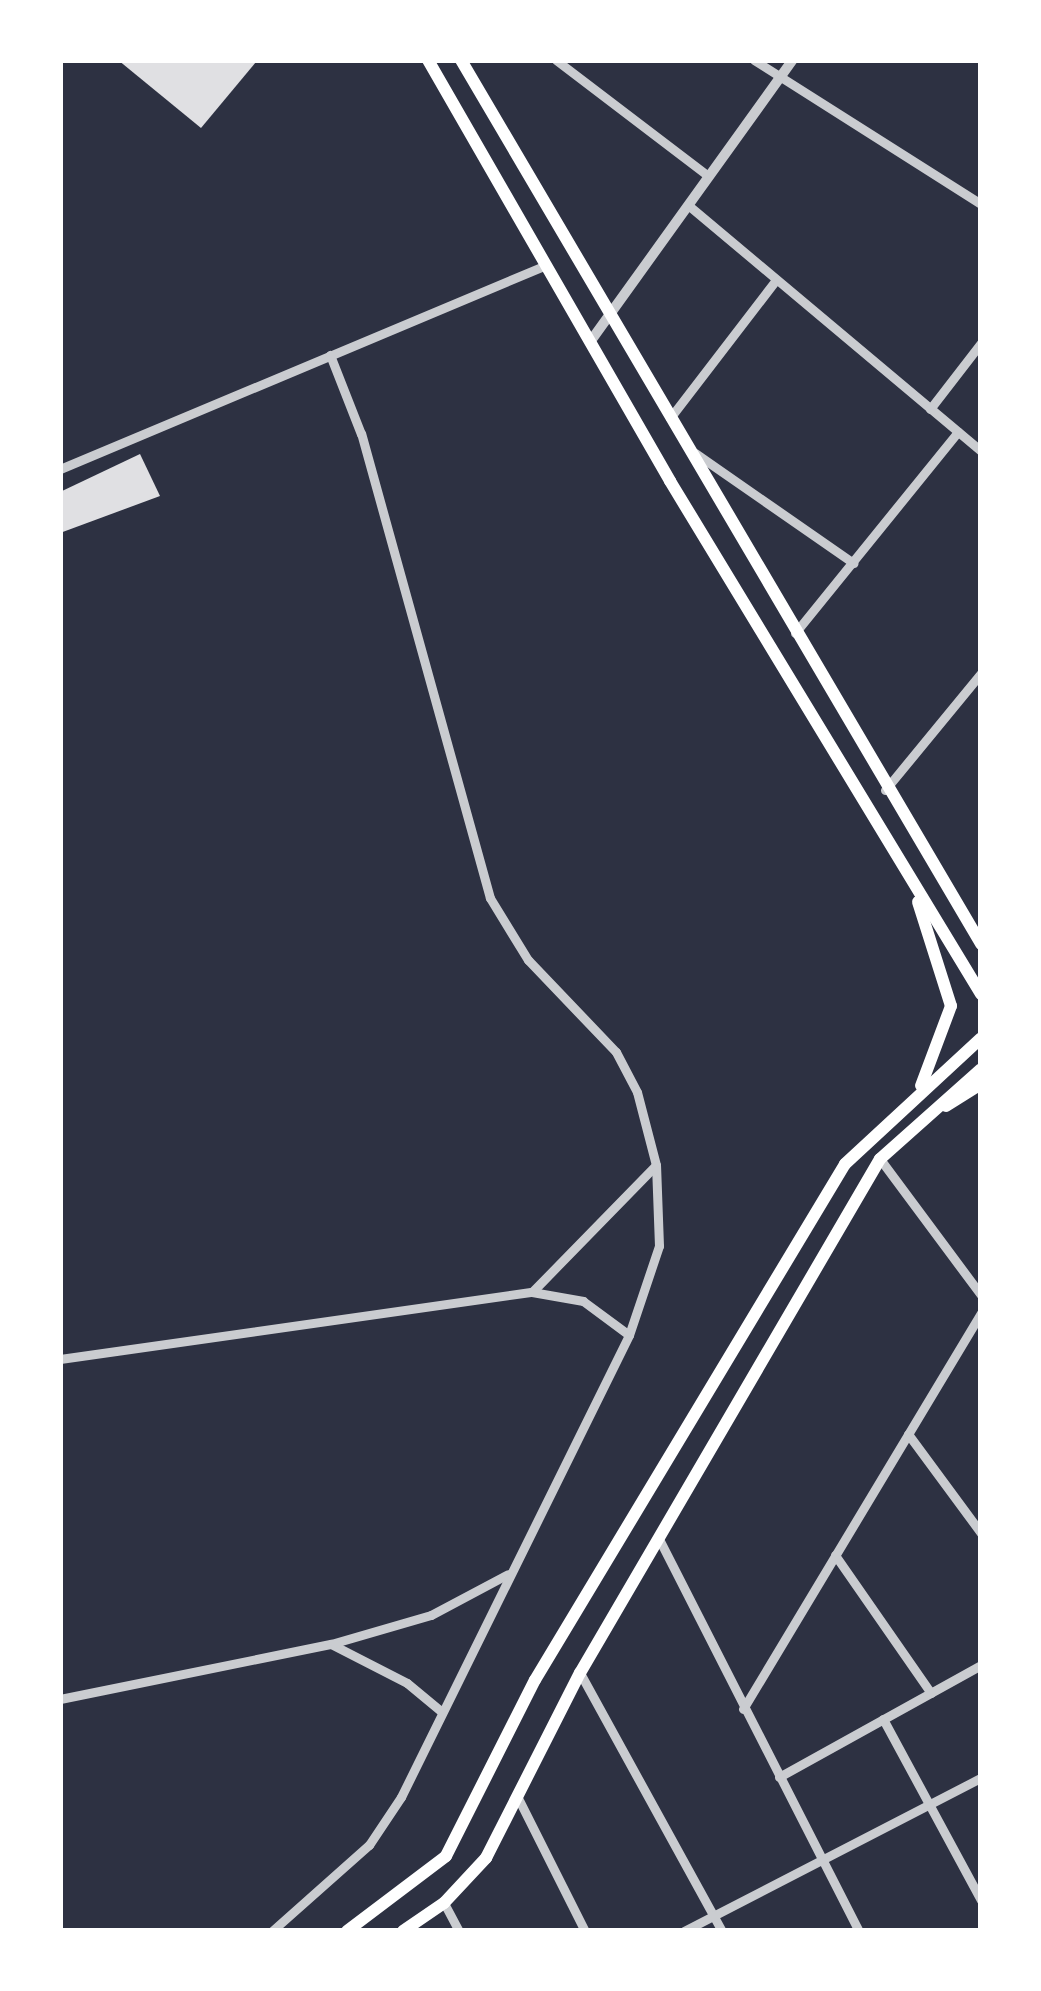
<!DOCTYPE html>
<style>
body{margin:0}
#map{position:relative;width:1041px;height:1991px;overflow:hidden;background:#2d3142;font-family:Inter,sans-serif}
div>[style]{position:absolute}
.building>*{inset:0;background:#e0e0e3}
.minor>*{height:9px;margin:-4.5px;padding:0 4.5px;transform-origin:4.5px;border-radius:4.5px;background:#caccd0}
.tertiary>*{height:10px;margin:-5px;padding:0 5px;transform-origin:5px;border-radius:5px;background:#caccd0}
.secondary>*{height:12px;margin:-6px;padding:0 6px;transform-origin:6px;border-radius:6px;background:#fff}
span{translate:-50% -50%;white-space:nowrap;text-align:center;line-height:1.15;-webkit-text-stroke:12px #fff;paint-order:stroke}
.frame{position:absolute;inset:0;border:63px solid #fff;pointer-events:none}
</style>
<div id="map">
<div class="building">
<i style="clip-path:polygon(118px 60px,253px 60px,256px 62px,201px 128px)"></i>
<i style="clip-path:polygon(140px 454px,160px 496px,60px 533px,60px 492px)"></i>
</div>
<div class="minor">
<i style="left:556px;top:60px;width:191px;rotate:37.3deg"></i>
<i style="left:754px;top:60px;width:269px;rotate:32.4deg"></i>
<i style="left:688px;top:205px;width:383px;rotate:40deg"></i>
<i style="left:930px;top:409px;width:83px;rotate:-52.3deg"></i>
<i style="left:670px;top:418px;width:174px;rotate:-52.5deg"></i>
<i style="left:695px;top:453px;width:193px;rotate:34.8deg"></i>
<i style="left:60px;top:469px;width:527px;rotate:-22.77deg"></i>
<i style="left:795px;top:633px;width:259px;rotate:-51deg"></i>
<i style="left:885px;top:790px;width:151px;rotate:-50.6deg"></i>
<i style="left:880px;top:1159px;width:169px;rotate:53.4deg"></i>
<i style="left:532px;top:1292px;width:177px;rotate:-45.7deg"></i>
<i style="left:60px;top:1359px;width:477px;rotate:-8.1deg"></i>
<i style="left:532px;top:1292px;width:52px;rotate:10deg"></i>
<i style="left:583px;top:1301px;width:57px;rotate:36.5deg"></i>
<i style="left:908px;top:1434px;width:123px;rotate:53.6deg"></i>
<i style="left:658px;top:1537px;width:442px;rotate:63deg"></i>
<i style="left:835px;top:1555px;width:168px;rotate:55.2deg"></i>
<i style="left:331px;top:1644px;width:85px;rotate:27.2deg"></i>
<i style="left:407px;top:1683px;width:45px;rotate:39.6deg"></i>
<i style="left:580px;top:1673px;width:294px;rotate:61.2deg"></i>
<i style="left:60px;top:1699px;width:277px;rotate:-11.5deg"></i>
<i style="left:331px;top:1644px;width:104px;rotate:-16.2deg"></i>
<i style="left:431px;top:1615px;width:87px;rotate:-28deg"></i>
<i style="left:743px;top:1709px;width:462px;rotate:-59deg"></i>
<i style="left:883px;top:1719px;width:206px;rotate:61.6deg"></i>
<i style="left:779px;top:1777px;width:231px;rotate:-29deg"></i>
<i style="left:517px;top:1796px;width:151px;rotate:63.3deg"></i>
<i style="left:444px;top:1903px;width:32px;rotate:62deg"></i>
<i style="left:272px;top:1931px;width:130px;rotate:-41.6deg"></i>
<i style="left:369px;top:1845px;width:58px;rotate:-56.3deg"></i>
<i style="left:401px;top:1797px;width:515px;rotate:-63.73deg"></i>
<i style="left:629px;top:1335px;width:94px;rotate:-71.4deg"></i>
<i style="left:659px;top:1246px;width:81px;rotate:-92.1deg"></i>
<i style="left:656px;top:1165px;width:75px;rotate:-104.6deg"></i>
<i style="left:637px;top:1092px;width:45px;rotate:-117.7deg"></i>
<i style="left:616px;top:1052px;width:127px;rotate:-133.7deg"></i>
<i style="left:528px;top:960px;width:73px;rotate:-121.5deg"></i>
<i style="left:490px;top:898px;width:482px;rotate:-105.5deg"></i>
<i style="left:361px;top:434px;width:85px;rotate:-111.4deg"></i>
<i style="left:684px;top:1931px;width:334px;rotate:-27.3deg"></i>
</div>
<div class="tertiary">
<i style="left:590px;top:342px;width:347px;rotate:-54.3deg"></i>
</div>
<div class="secondary">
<i style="left:428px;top:60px;width:486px;rotate:60.1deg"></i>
<i style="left:670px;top:481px;width:600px;rotate:58.77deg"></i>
<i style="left:461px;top:60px;width:1026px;rotate:59.53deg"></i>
<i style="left:918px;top:902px;width:109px;rotate:72.4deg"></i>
<i style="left:951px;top:1006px;width:85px;rotate:110.6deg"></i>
<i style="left:946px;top:1106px;width:41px;rotate:-32.2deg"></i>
<i style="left:347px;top:1931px;width:124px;rotate:-37.1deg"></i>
<i style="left:446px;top:1856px;width:197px;rotate:-63.2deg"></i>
<i style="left:535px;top:1680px;width:602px;rotate:-59deg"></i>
<i style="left:845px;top:1164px;width:185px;rotate:-42.8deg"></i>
<i style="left:403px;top:1931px;width:50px;rotate:-34.3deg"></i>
<i style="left:444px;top:1903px;width:62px;rotate:-47deg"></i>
<i style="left:486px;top:1858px;width:208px;rotate:-63.1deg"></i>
<i style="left:580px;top:1673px;width:595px;rotate:-59.73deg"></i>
<i style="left:880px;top:1159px;width:135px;rotate:-41.7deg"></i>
</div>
<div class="frame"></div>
</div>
